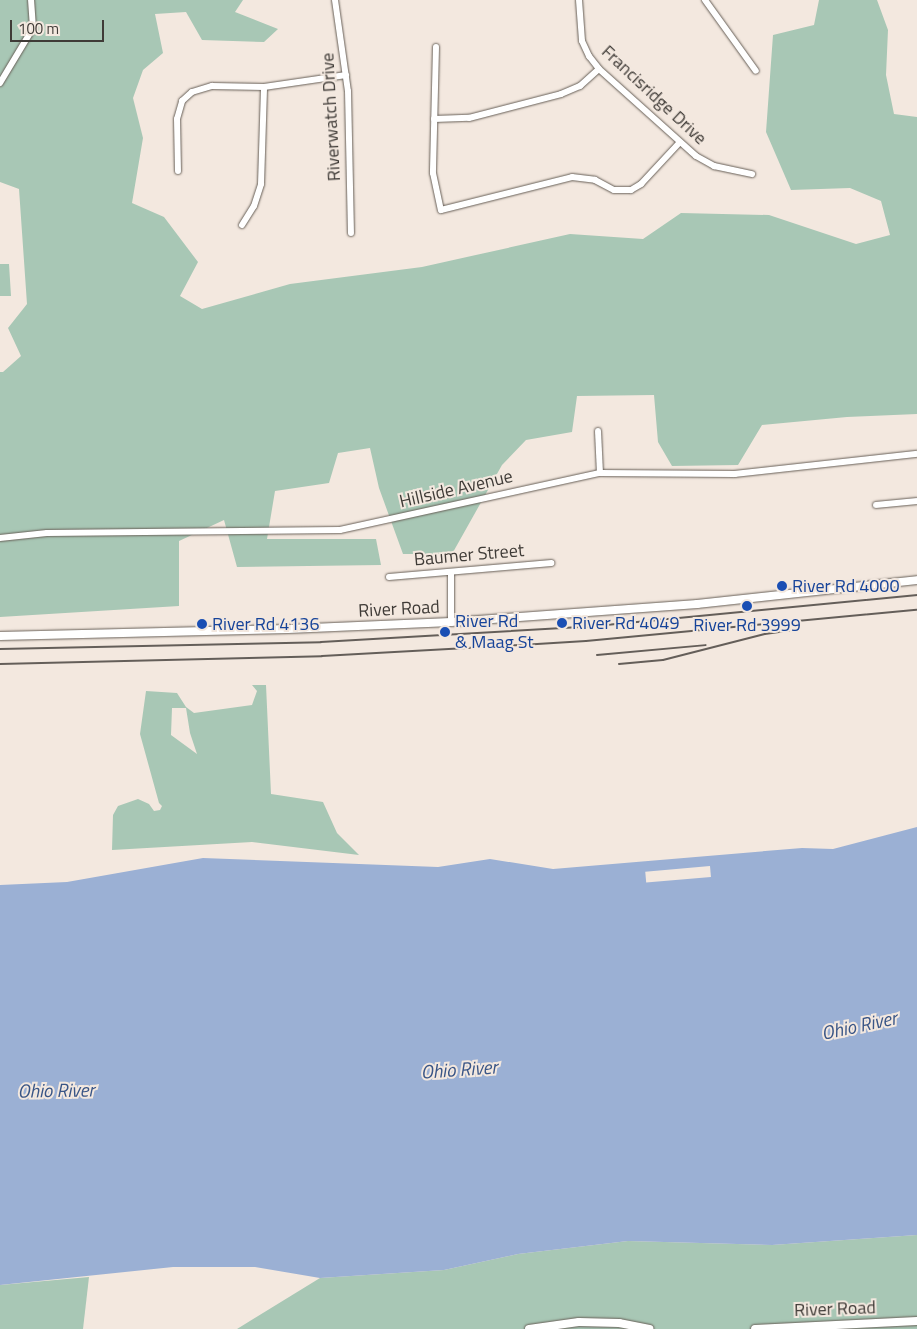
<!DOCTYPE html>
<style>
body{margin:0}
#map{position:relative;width:917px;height:1329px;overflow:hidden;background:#f3e8df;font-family:"Titillium Web",sans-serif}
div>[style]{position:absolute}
.green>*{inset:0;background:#a8c7b5}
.water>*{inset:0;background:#9bb0d4}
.pier>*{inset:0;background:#f3e8df;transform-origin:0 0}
.roads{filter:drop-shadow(0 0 1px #675f57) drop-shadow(0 0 1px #675f57)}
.minor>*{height:6px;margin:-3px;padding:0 3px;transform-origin:3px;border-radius:3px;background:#fff}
.major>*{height:8px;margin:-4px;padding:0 4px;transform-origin:4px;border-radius:4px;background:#fff}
.rail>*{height:2px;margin:-1px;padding:0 1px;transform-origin:1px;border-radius:1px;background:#645e59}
.dots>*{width:14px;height:14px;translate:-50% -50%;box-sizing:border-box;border:2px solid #f3e8df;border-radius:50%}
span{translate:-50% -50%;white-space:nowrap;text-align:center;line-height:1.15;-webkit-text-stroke:4px #f3e8df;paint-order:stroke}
.street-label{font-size:18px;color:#3f3b37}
.transit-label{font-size:18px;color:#164399}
.left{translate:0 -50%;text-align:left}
.water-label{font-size:19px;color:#395586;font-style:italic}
.scale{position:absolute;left:10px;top:20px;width:94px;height:22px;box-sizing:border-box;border:2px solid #3f3b37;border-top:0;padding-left:6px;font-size:15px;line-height:18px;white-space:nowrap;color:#3f3b37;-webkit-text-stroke:4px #f3e8df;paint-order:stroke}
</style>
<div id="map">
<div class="green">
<i style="clip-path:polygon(0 0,243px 0,235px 12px,278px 29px,264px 42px,202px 40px,186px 12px,155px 14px,163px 53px,143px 70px,133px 98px,143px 138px,132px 203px,164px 217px,198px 262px,180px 296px,202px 309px,290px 284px,422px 267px,570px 234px,643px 239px,681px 213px,769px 215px,856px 244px,890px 235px,881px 201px,850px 188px,791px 190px,766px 132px,773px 35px,814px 25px,819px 0,877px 0,888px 30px,886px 75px,894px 114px,917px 117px,917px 414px,847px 417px,762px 425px,738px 465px,672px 466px,658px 442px,654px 395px,577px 396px,572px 432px,526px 440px,502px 465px,452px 554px,403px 554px,379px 488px,370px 448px,338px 453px,329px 483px,275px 491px,267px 539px,376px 539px,381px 565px,237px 567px,224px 520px,179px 541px,179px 606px,0 617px,0 372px,3px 372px,21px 356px,8px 328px,27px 304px,19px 189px,0 182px)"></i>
<i style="clip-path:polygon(0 264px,9px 264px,11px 296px,0 296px)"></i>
<i style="clip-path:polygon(evenodd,252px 685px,266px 685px,271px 794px,323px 802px,337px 833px,359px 855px,252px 842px,112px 850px,113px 815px,118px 806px,138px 799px,149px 804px,154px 811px,160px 810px,162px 806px,159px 803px,140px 734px,146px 691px,177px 693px,186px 707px,194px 713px,252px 705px,257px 691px,252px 685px,172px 708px,186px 708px,190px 733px,197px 754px,171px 735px,172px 708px)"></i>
<i style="clip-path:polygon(917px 1235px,917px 1329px,237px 1329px,320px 1278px,444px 1270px,518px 1254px,628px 1241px,772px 1245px)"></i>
<i style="clip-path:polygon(89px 1277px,83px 1329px,0 1329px,0 1285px)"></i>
</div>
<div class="water">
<i style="clip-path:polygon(917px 827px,917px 1235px,772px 1245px,628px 1241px,518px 1254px,444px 1270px,320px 1278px,255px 1267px,173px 1267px,0 1285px,0 885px,67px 882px,203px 858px,438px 867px,490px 859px,553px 869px,802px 848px,833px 849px)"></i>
</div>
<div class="pier">
<i style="left:710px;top:866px;width:11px;height:65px;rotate:85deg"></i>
</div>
<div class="roads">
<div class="minor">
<i style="left:335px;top:0;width:92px;rotate:81.9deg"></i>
<i style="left:348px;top:91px;width:142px;rotate:88.8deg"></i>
<i style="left:579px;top:0;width:41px;rotate:85.8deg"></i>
<i style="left:582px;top:41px;width:17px;rotate:65deg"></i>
<i style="left:589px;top:56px;width:16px;rotate:52deg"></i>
<i style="left:599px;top:69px;width:130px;rotate:41.9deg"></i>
<i style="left:696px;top:156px;width:21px;rotate:29deg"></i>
<i style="left:714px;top:166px;width:39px;rotate:12deg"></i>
<i style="left:705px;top:0;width:87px;rotate:54.3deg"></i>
<i style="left:436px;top:47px;width:126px;rotate:91.4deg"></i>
<i style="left:433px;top:173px;width:38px;rotate:78deg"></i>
<i style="left:441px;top:210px;width:135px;rotate:-14.1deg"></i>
<i style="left:572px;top:177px;width:23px;rotate:7deg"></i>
<i style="left:595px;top:180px;width:21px;rotate:28deg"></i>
<i style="left:614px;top:190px;width:17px"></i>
<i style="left:631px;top:190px;width:12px;rotate:-31deg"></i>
<i style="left:641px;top:184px;width:57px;rotate:-47.1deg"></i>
<i style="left:0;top:83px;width:64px;rotate:-59deg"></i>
<i style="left:33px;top:28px;width:28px;rotate:-94deg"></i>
<i style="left:434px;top:119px;width:35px;rotate:-2deg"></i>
<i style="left:469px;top:118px;width:95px;rotate:-14.6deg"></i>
<i style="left:561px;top:94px;width:21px;rotate:-23deg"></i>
<i style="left:580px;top:86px;width:25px;rotate:-42deg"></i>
<i style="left:178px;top:171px;width:52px;rotate:-91.1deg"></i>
<i style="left:177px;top:119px;width:19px;rotate:-74deg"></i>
<i style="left:182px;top:101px;width:13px;rotate:-42deg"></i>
<i style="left:192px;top:92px;width:21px;rotate:-17deg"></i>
<i style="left:212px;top:86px;width:52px;rotate:1.1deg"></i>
<i style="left:264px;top:87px;width:83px;rotate:-8.3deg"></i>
<i style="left:242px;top:225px;width:22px;rotate:-58deg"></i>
<i style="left:254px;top:206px;width:23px;rotate:-72deg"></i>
<i style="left:261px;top:184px;width:97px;rotate:-88.2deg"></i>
<i style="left:598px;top:431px;width:42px;rotate:87.3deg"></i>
<i style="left:876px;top:505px;width:41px;rotate:-5.6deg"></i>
<i style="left:0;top:538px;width:47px;rotate:-6.1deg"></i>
<i style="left:47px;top:533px;width:293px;rotate:-0.6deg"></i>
<i style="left:340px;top:530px;width:266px;rotate:-12.4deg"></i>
<i style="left:600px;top:473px;width:135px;rotate:0.4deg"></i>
<i style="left:735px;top:474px;width:183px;rotate:-6.3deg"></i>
<i style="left:451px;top:573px;width:49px;rotate:90deg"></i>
<i style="left:389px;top:577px;width:163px;rotate:-4.9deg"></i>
</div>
<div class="major">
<i style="left:0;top:636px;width:288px;rotate:-1.4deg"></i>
<i style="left:288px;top:629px;width:163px;rotate:-2.5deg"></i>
<i style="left:451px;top:622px;width:247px;rotate:-4.2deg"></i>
<i style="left:697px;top:604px;width:221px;rotate:-6.2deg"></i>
<i style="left:529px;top:1329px;width:50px;rotate:-8deg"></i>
<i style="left:579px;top:1322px;width:40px;rotate:1.4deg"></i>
<i style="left:619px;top:1323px;width:31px;rotate:11deg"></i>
<i style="left:755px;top:1329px;width:162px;rotate:-2.8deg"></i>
</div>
</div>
<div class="rail">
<i style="left:0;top:649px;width:321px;rotate:-1.2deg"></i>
<i style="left:321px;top:642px;width:264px;rotate:-3.3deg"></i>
<i style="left:585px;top:627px;width:334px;rotate:-5.5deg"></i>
<i style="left:597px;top:655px;width:109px;rotate:-5.2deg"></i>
<i style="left:0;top:664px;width:322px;rotate:-1.4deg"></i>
<i style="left:322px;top:656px;width:199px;rotate:-3.2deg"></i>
<i style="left:521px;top:645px;width:65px;rotate:-3.5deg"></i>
<i style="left:586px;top:641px;width:332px;rotate:-5.4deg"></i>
<i style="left:619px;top:664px;width:44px;rotate:-5.2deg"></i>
<i style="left:663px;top:660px;width:105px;rotate:-14.3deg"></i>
<i style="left:765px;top:634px;width:28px;rotate:-8deg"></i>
</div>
<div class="dots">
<i style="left:782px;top:586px;background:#1a4fb4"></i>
<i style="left:747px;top:606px;background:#1a4fb4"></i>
<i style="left:562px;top:623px;background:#1a4fb4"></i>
<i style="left:202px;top:624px;background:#1a4fb4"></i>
<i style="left:445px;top:632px;background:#1a4fb4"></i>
</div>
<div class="street-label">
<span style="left:654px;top:95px;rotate:43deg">Francisridge Drive</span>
<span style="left:331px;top:117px;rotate:-93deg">Riverwatch Drive</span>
<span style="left:456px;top:489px;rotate:-13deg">Hillside Avenue</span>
<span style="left:469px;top:555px;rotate:-5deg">Baumer Street</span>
<span style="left:399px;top:609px;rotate:-3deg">River Road</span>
<span style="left:835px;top:1309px;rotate:-2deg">River Road</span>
</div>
<div class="transit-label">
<span class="left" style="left:792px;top:586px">River Rd 4000</span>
<span class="left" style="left:455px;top:632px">River Rd<br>&amp; Maag St</span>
<span class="left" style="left:572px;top:623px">River Rd 4049</span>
<span class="left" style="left:212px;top:624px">River Rd 4136</span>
<span style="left:747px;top:625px">River Rd 3999</span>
</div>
<div class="water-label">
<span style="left:859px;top:1025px;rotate:-12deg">Ohio River</span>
<span style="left:459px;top:1069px;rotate:-4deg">Ohio River</span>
<span style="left:56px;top:1090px;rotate:-1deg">Ohio River</span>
</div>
<div class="scale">100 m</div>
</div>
